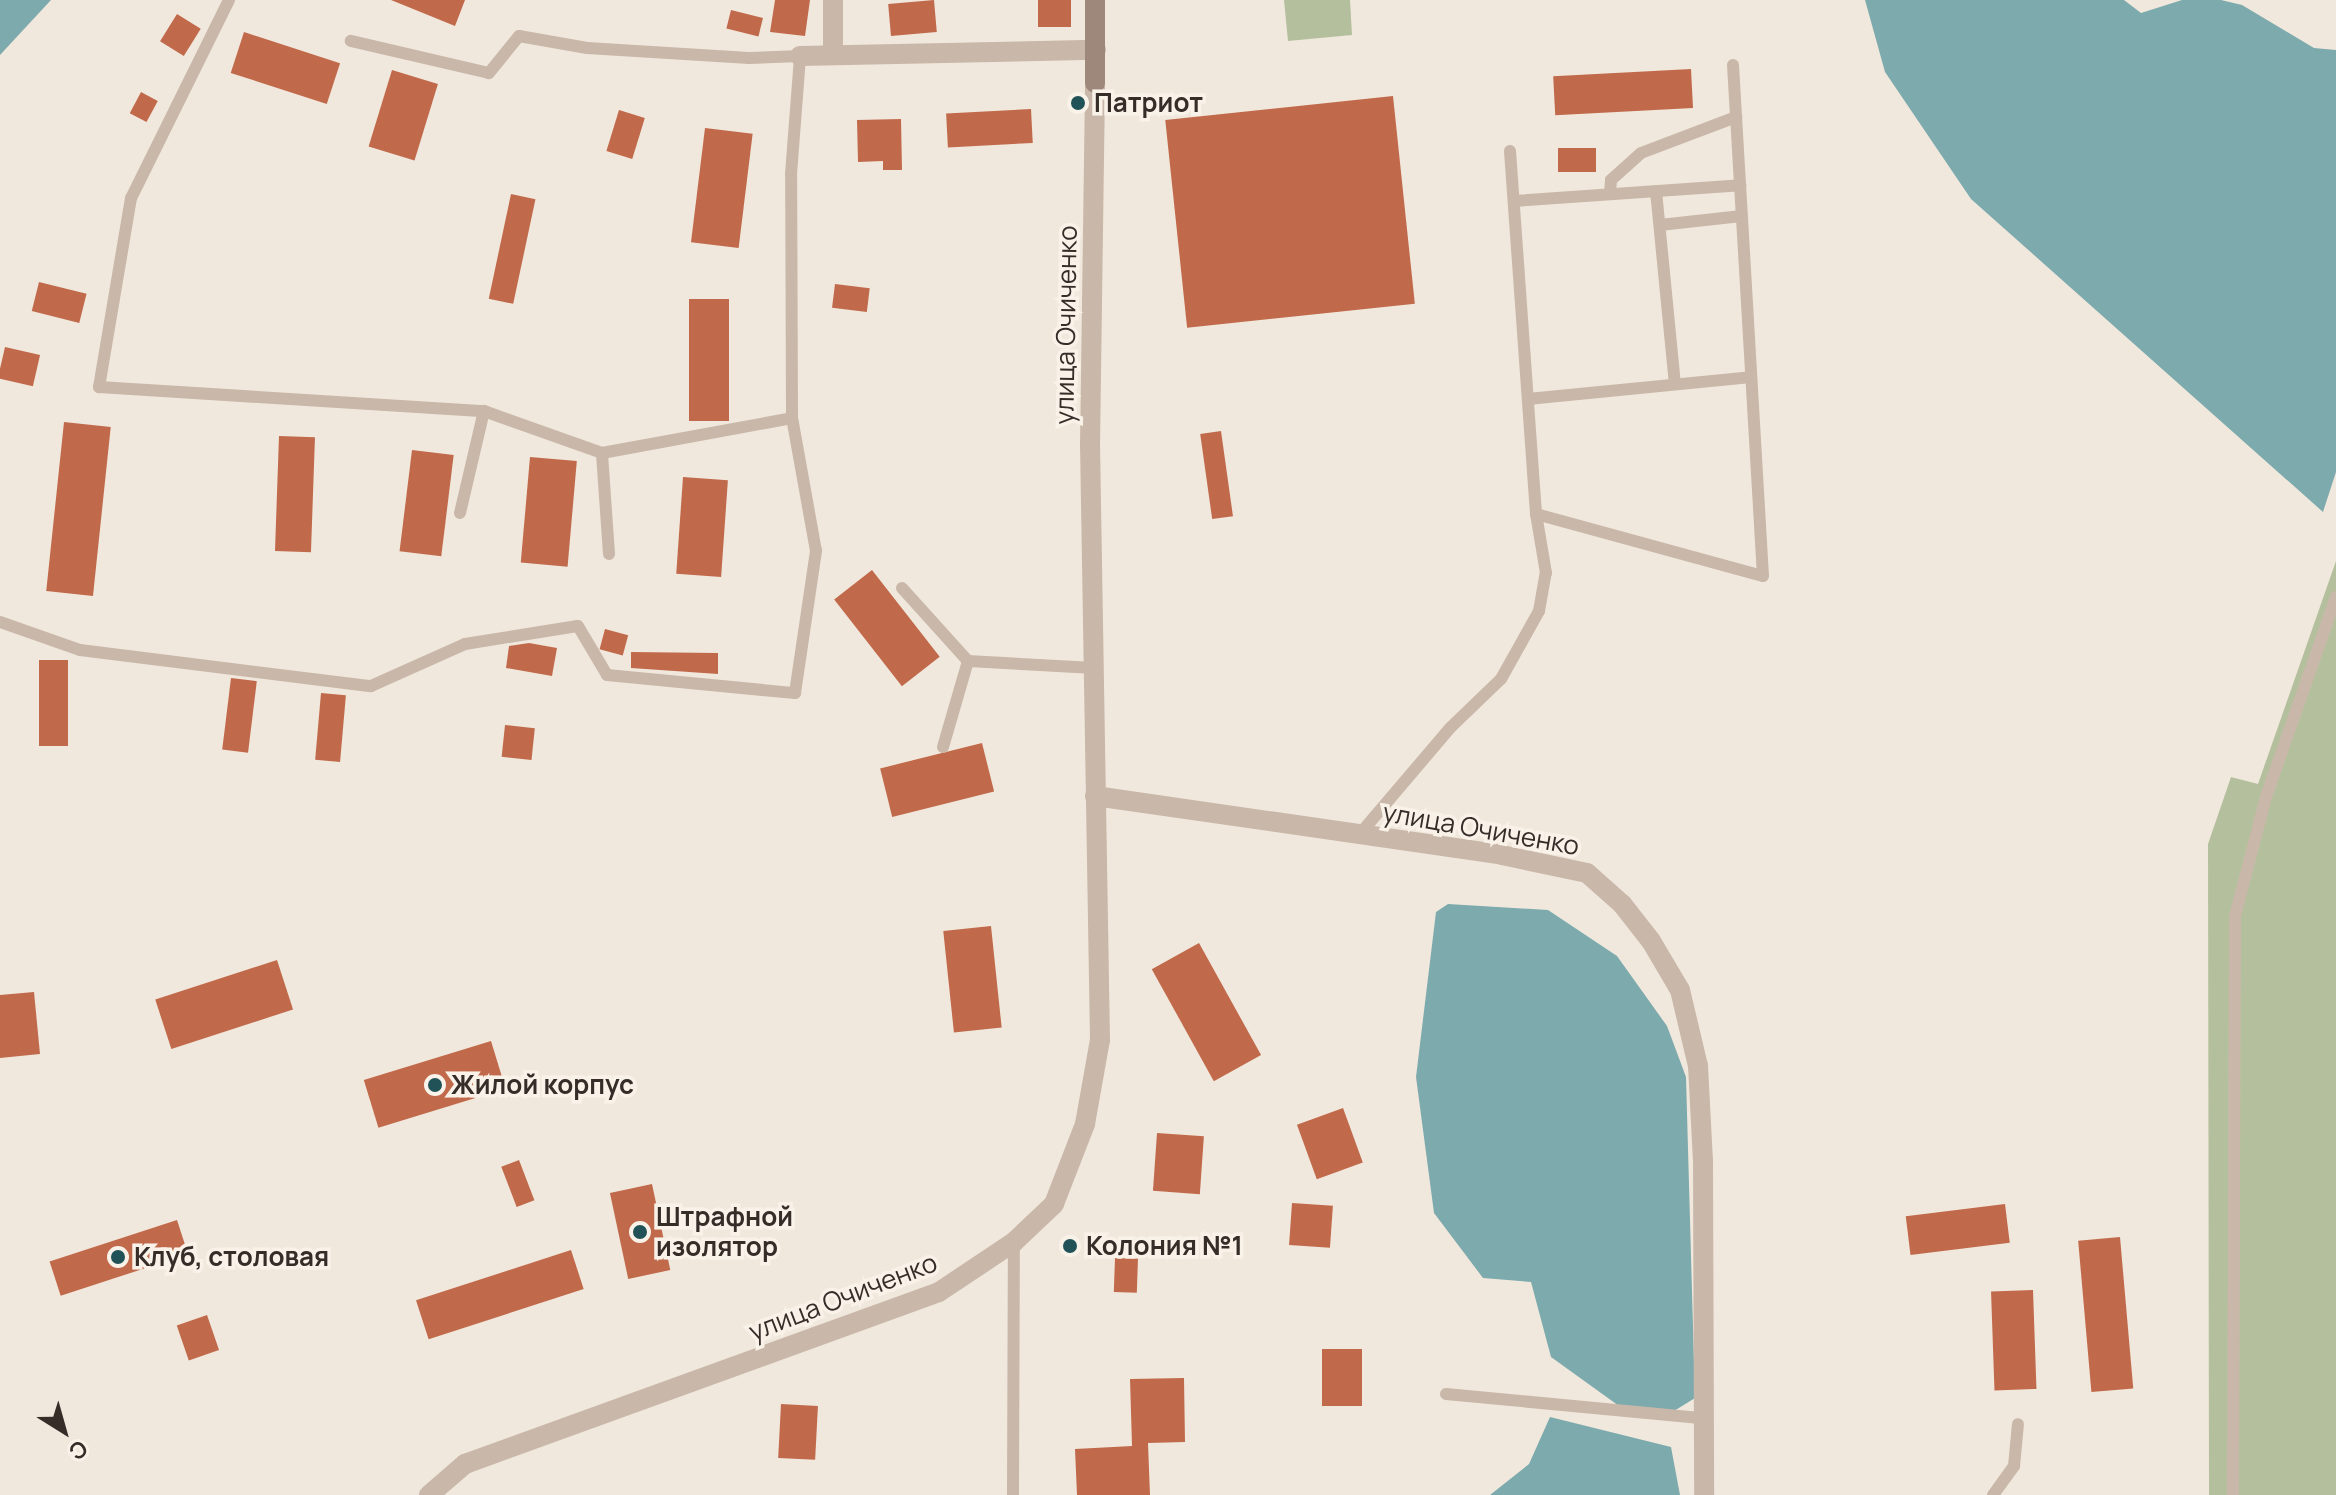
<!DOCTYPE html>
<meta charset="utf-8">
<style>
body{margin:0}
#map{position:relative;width:2336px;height:1495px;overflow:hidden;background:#f1e8dd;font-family:Manrope,sans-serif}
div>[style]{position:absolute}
.green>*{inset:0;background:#b4c09d}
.water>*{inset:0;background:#7daaad}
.building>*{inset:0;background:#c16a4b;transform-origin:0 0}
.lane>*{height:12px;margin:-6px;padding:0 6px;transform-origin:6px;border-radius:6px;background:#c9b8a9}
.street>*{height:20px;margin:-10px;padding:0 10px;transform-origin:10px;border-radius:10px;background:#c9b8a9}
.secondary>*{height:20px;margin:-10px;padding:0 10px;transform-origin:10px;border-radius:10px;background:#9d887b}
.dots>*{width:22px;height:22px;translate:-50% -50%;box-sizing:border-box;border:4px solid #f9f2e9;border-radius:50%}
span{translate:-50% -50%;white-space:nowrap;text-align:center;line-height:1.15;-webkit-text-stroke:7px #f9f2e9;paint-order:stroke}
.poi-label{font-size:26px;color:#362d29;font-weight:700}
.left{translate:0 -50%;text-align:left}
.street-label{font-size:26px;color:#362d29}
.north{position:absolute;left:24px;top:1391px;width:80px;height:80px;-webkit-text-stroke:6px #f9f2e9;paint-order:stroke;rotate:143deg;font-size:22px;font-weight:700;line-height:32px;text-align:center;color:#362d29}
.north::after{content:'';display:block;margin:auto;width:28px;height:36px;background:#362d29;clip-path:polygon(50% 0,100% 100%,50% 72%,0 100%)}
</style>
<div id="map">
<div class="green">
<i style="clip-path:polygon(1284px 0,1350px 0,1352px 35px,1288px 41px)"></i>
<i style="clip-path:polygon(2336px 561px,2336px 1495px,2209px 1495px,2208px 844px,2231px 777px,2258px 784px)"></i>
</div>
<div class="water">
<i style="clip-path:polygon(0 0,51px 0,0 55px)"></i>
<i style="clip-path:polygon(1865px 0,2124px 0,2141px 13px,2182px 0,2221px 0,2242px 5px,2314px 48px,2336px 50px,2336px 472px,2323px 512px,1971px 199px,1885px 72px)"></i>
<i style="clip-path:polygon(1448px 904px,1548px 910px,1617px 956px,1667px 1026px,1686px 1077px,1695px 1398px,1674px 1411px,1626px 1411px,1551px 1357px,1531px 1282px,1483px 1278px,1434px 1213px,1416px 1077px,1436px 912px)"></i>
<i style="clip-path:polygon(1550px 1417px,1671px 1447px,1680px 1495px,1490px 1495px,1529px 1464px)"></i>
</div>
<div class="building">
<i style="clip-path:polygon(391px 0,465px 0,455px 26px)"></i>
<i style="clip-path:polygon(775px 0,810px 0,805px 36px,770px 32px)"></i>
<i style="left:934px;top:0;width:32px;height:46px;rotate:85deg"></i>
<i style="left:1038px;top:0;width:33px;height:27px"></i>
<i style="left:731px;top:10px;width:33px;height:19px;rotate:14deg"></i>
<i style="left:177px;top:14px;width:28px;height:32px;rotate:32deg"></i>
<i style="left:244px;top:32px;width:101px;height:43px;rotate:18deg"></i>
<i style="left:1691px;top:69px;width:39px;height:138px;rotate:87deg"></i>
<i style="left:392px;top:70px;width:48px;height:80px;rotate:17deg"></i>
<i style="left:141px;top:92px;width:19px;height:24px;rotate:28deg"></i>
<i style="left:1393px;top:96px;width:209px;height:229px;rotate:84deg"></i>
<i style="left:1031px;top:109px;width:34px;height:85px;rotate:87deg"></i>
<i style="left:619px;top:110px;width:27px;height:43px;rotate:17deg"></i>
<i style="clip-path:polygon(901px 119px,902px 170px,883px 170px,883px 161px,858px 162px,857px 120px)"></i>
<i style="left:705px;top:128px;width:48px;height:115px;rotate:7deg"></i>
<i style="left:1558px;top:148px;width:38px;height:24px"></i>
<i style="left:511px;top:194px;width:25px;height:107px;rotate:12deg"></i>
<i style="left:39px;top:282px;width:49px;height:30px;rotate:14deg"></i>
<i style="left:835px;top:284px;width:35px;height:24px;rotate:7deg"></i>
<i style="left:689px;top:299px;width:40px;height:122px"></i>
<i style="left:5px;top:347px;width:36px;height:32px;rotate:13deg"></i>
<i style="left:64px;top:422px;width:47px;height:170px;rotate:6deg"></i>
<i style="left:1221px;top:431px;width:86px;height:21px;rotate:82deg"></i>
<i style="left:279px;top:436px;width:36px;height:115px;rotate:2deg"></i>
<i style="left:412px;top:450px;width:42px;height:102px;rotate:7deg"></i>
<i style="left:530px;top:457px;width:47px;height:106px;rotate:5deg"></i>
<i style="left:683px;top:477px;width:45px;height:97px;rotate:4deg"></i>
<i style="left:872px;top:570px;width:110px;height:48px;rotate:52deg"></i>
<i style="left:605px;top:629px;width:24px;height:21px;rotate:15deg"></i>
<i style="clip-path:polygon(529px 643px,557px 648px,552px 676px,506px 668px,509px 646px)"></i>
<i style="clip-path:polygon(631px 652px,718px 653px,718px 674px,631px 668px)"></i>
<i style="left:39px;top:660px;width:29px;height:86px"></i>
<i style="left:231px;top:678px;width:26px;height:72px;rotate:7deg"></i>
<i style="left:321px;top:693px;width:25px;height:67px;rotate:5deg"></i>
<i style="left:505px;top:725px;width:30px;height:32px;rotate:6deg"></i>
<i style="left:982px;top:743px;width:50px;height:105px;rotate:76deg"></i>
<i style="left:991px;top:926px;width:102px;height:48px;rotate:84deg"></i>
<i style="left:1199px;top:943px;width:128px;height:54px;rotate:61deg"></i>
<i style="left:277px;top:960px;width:52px;height:128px;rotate:72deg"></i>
<i style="clip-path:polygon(34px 992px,40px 1054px,0 1058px,0 995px)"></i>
<i style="left:491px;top:1041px;width:50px;height:133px;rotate:73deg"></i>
<i style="left:1343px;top:1108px;width:58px;height:49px;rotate:70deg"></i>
<i style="left:1157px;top:1133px;width:47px;height:58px;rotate:4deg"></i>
<i style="left:519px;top:1160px;width:43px;height:19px;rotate:69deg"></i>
<i style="left:652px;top:1184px;width:88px;height:43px;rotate:78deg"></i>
<i style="left:1292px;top:1203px;width:41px;height:42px;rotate:4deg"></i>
<i style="left:2005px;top:1204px;width:39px;height:100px;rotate:83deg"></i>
<i style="left:177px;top:1220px;width:36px;height:134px;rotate:72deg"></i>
<i style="left:2120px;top:1237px;width:152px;height:42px;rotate:85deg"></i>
<i style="left:571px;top:1250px;width:41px;height:163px;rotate:72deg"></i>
<i style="left:1115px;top:1258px;width:23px;height:34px;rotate:2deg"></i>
<i style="left:2033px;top:1290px;width:99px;height:42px;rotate:88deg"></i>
<i style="left:207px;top:1315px;width:37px;height:32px;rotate:71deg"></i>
<i style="left:1322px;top:1349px;width:40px;height:57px"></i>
<i style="clip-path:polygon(1184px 1378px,1185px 1442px,1148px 1443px,1150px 1495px,1077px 1495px,1075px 1449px,1132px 1446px,1130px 1379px)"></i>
<i style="left:781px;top:1404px;width:37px;height:54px;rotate:3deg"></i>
</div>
<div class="lane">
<i style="left:229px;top:0;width:221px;rotate:116.3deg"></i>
<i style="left:131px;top:198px;width:192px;rotate:99.6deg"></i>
<i style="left:99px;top:387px;width:386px;rotate:3.6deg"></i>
<i style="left:1510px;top:151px;width:364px;rotate:85.9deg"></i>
<i style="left:1536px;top:514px;width:235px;rotate:15.3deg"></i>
<i style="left:1763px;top:576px;width:512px;rotate:-93.36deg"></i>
<i style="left:1656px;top:191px;width:194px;rotate:84.4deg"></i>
<i style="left:1610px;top:194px;width:14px;rotate:-86deg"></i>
<i style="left:1611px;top:180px;width:40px;rotate:-42deg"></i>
<i style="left:1641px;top:153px;width:102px;rotate:-20.8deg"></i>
<i style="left:1514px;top:201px;width:227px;rotate:-4deg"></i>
<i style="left:1660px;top:225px;width:82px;rotate:-6.3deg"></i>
<i style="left:1528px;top:399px;width:224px;rotate:-5.6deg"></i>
<i style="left:460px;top:513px;width:105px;rotate:-76.8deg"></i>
<i style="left:484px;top:411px;width:125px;rotate:19.6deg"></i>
<i style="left:609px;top:554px;width:101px;rotate:-94deg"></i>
<i style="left:602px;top:453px;width:193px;rotate:-10.4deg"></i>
<i style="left:902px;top:588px;width:98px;rotate:47.9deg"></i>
<i style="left:968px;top:661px;width:126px;rotate:3.2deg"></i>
<i style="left:0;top:622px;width:85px;rotate:19.3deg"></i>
<i style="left:80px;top:650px;width:293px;rotate:7.1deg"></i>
<i style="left:371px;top:686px;width:103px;rotate:-24.1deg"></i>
<i style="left:465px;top:644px;width:114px;rotate:-9.1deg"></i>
<i style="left:578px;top:626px;width:57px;rotate:59.4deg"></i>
<i style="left:607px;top:675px;width:189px;rotate:5.5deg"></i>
<i style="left:795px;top:693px;width:144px;rotate:-81.6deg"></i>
<i style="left:816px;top:551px;width:135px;rotate:-100.2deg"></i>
<i style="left:792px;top:418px;width:244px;rotate:-90.2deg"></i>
<i style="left:791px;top:174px;width:118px;rotate:-85.6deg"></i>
<i style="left:800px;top:56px;width:51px;rotate:177.8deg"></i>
<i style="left:749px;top:58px;width:162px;rotate:-176.5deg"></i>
<i style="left:587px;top:48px;width:69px;rotate:-170deg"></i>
<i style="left:519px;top:36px;width:48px;rotate:129deg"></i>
<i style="left:489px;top:73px;width:142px;rotate:-166.9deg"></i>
<i style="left:943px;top:747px;width:90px;rotate:-73.8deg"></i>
<i style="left:1359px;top:835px;width:140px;rotate:-49.6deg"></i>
<i style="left:1450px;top:728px;width:71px;rotate:-43.9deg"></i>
<i style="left:1501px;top:679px;width:78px;rotate:-60.8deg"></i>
<i style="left:1539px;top:611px;width:39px;rotate:-80deg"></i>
<i style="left:1546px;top:573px;width:60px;rotate:-99.6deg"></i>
<i style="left:1446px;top:1394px;width:255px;rotate:5.4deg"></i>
<i style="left:1013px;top:1495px;width:253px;rotate:-89.8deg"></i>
<i style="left:1993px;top:1495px;width:36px;rotate:-54deg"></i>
<i style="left:2014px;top:1466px;width:42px;rotate:-84.6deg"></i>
<i style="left:2233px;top:1495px;width:579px;rotate:-89.8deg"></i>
<i style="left:2235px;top:916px;width:123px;rotate:-75.4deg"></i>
<i style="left:2266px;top:797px;width:212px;rotate:-70.7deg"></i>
</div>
<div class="street">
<i style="left:833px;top:0;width:55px;rotate:90deg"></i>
<i style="left:800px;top:56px;width:296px;rotate:-1.2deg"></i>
<i style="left:1095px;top:796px;width:411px;rotate:8.2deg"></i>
<i style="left:1502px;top:855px;width:87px;rotate:12deg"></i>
<i style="left:1587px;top:873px;width:47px;rotate:41.5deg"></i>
<i style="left:1622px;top:904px;width:47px;rotate:51.9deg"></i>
<i style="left:1651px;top:941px;width:57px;rotate:59.4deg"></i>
<i style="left:1680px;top:990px;width:78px;rotate:76.7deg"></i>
<i style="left:1698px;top:1066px;width:96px;rotate:87deg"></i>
<i style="left:1703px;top:1162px;width:333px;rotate:89.8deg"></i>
<i style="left:429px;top:1495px;width:48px;rotate:-40.7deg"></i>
<i style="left:465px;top:1464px;width:504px;rotate:-19.94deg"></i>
<i style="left:939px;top:1292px;width:90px;rotate:-33.7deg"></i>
<i style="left:1014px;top:1242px;width:55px;rotate:-43.5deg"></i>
<i style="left:1054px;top:1204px;width:86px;rotate:-68.8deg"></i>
<i style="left:1085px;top:1124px;width:85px;rotate:-79.9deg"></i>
<i style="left:1100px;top:1040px;width:594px;rotate:-90.96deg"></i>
<i style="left:1090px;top:446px;width:363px;rotate:-89.2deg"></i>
</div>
<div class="secondary">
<i style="left:1095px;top:83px;width:83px;rotate:-90deg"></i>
</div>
<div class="dots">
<i style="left:1078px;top:103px;background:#205257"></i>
<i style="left:435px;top:1085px;background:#205257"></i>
<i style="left:640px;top:1232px;background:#205257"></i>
<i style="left:1070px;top:1246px;background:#205257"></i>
<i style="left:118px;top:1257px;background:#205257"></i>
</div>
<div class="poi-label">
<span class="left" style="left:1094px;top:103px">Патриот</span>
<span class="left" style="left:451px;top:1085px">Жилой корпус</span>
<span class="left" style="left:656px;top:1232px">Штрафной<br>изолятор</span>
<span class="left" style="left:1086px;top:1246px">Колония №1</span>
<span class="left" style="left:134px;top:1257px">Клуб, столовая</span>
</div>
<div class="street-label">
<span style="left:1066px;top:325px;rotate:-89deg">улица Очиченко</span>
<span style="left:1481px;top:829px;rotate:10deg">улица Очиченко</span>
<span style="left:843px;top:1297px;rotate:-21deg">улица Очиченко</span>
</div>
<div class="north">С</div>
</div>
